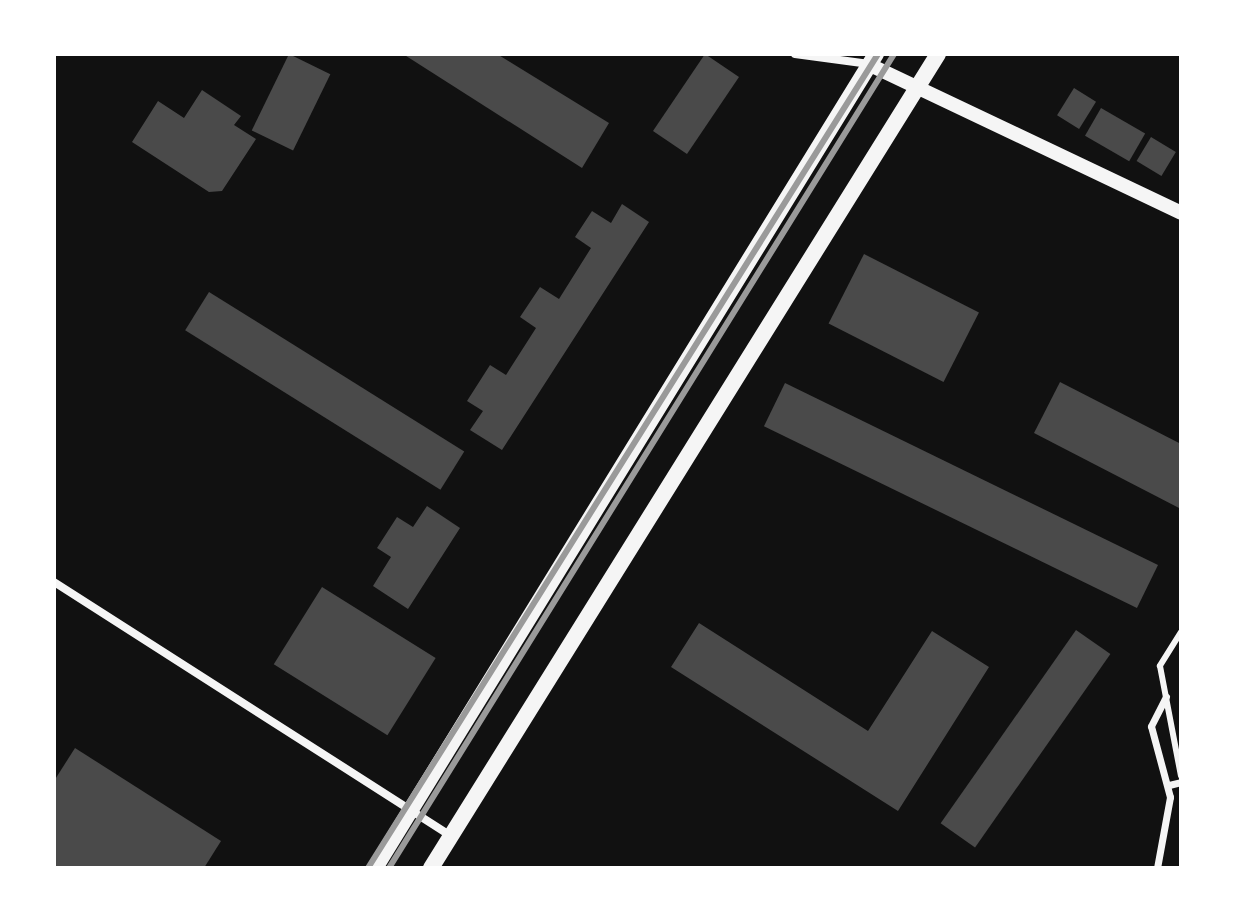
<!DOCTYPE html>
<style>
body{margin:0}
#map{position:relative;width:1235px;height:922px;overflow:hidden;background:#111;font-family:Jost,sans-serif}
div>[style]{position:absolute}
.building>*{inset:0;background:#4a4a4a;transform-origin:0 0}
.service>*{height:6px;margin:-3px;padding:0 3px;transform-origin:3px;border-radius:3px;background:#f5f5f5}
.pedestrian>*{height:7px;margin:-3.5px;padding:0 3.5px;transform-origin:3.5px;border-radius:3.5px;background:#f5f5f5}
.minor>*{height:8px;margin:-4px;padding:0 4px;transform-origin:4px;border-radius:4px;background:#f5f5f5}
.tertiary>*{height:14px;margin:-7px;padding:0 7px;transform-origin:7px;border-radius:7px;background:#f5f5f5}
.secondary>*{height:16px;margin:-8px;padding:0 8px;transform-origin:8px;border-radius:8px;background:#f5f5f5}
.rail>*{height:6px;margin:-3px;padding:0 3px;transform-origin:3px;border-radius:3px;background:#9a9a9a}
span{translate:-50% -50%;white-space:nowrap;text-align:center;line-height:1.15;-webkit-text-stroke:8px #fff;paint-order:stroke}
.frame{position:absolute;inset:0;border:56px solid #fff;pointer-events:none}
</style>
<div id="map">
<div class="building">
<i style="left:289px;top:54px;width:46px;height:85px;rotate:26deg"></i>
<i style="clip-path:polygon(403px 54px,497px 54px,609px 123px,582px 168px)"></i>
<i style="left:705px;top:54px;width:41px;height:93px;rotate:34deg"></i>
<i style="left:1074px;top:88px;width:26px;height:32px;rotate:32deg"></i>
<i style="clip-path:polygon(202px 90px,241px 116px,234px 125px,256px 139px,222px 191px,209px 192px,132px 142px,158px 101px,184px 118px)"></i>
<i style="left:1101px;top:108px;width:51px;height:32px;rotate:30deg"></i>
<i style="left:1151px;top:137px;width:29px;height:28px;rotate:31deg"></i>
<i style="clip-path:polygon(622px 204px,649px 222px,502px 450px,470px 430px,483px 411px,467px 401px,490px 365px,506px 375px,536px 328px,520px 317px,540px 287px,559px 299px,591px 248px,575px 237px,592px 211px,611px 223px)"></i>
<i style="left:864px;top:254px;width:129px;height:78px;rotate:27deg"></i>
<i style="left:209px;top:292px;width:301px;height:45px;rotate:32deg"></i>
<i style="clip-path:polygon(1060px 382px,1181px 444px,1181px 509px,1034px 433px)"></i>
<i style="left:785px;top:383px;width:415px;height:48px;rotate:26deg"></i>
<i style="clip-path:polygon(427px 506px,460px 528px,408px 609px,373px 586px,391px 557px,377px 548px,397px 517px,413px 527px)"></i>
<i style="left:322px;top:587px;width:134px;height:91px;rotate:32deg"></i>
<i style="clip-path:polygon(699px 623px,868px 731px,932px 631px,989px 667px,898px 811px,671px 667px)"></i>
<i style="left:1076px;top:630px;width:42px;height:236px;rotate:35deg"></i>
<i style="clip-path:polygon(75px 748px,221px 841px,204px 868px,54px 868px,54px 781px)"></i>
</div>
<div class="service">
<i style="left:1181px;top:632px;width:40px;rotate:122deg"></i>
<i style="left:1160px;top:666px;width:112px;rotate:79.2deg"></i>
</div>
<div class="pedestrian">
<i style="left:1169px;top:785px;width:12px;rotate:-14deg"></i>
<i style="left:1157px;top:868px;width:72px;rotate:-79.6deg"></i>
<i style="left:1170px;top:797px;width:73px;rotate:-105deg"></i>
<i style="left:1151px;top:726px;width:33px;rotate:-63deg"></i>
</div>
<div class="minor">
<i style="left:795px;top:54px;width:75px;rotate:7.7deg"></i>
<i style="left:54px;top:582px;width:471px;rotate:32.6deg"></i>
</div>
<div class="tertiary">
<i style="left:870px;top:65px;width:344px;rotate:25.4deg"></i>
</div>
<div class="secondary">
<i style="left:375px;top:868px;width:956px;rotate:-58.39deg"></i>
<i style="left:431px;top:868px;width:959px;rotate:-58.08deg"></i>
</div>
<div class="rail">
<i style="left:368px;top:868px;width:961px;rotate:-57.93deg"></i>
<i style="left:389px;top:868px;width:958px;rotate:-58.18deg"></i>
</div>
<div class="frame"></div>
</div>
